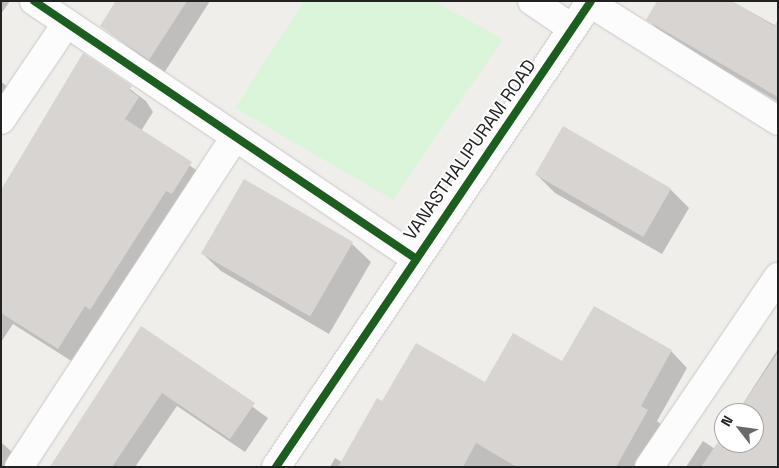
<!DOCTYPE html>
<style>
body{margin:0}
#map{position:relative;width:779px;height:468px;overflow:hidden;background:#f0eeeb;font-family:"Space Grotesk",sans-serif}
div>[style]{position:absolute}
.park>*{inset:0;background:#daf5da}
.shadow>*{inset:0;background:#0003}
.building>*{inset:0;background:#d7d4d2;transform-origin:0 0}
.roads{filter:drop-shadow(0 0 1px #c9c8c7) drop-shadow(0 0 1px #c9c8c7)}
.minor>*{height:28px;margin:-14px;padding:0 14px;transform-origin:14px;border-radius:14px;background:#fdfcfc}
.tertiary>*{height:28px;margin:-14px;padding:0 14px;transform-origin:14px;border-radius:14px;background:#fdfcfc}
.cycleway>*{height:8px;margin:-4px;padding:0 4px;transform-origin:4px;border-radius:4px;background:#1b5e20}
span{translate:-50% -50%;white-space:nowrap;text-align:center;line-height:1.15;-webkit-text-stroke:4px #fff;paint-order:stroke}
.street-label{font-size:18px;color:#222}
.frame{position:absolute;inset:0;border:2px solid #222;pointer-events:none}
.north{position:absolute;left:714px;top:403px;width:50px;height:50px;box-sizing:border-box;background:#fff;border:1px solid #a7a7a7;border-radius:50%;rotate:300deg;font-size:14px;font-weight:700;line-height:20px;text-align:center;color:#222}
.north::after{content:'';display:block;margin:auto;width:18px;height:22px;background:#6a6968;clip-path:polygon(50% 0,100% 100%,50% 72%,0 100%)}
</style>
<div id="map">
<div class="park">
<i style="clip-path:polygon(304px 1px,434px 1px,503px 39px,393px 200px,235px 108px)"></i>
</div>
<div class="shadow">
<i style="clip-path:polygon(1px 1px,10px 1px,1px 14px)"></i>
<i style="clip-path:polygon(116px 1px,210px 1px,164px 73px,101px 26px)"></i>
<i style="clip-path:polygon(731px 1px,778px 27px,778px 102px,665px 36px,648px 20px)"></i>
<i style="clip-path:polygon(83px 54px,146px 101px,153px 112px,141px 131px,206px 177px,73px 362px,13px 324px,1px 342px,1px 192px)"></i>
<i style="clip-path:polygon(1px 81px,16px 96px,1px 119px)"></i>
<i style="clip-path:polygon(563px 128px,670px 189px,689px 208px,662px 254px,555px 193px,537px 175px)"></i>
<i style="clip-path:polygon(352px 244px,371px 262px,329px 334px,221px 271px,202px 253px)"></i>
<i style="clip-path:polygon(595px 307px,671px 351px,687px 368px,657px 421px,664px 427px,643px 467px,330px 467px,335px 458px,342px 462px,383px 403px,485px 384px,563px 363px)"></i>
<i style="clip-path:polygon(142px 327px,268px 418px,245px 452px,177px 406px,135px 467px,50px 467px)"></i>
<i style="clip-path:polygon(778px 349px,778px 467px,686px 467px,703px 441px,715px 449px,724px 434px,724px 443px,754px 443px,754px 413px,737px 413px)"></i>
<i style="clip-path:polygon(1px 442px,13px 453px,4px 467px,1px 467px)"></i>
</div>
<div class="building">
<i style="clip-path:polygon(116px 1px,187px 1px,149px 60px,100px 26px)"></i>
<i style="clip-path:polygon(657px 1px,732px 1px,774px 26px,778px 20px,778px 97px,646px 20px)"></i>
<i style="clip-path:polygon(83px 53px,132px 86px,129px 90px,139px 97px,125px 119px,192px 162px,172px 194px,166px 191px,90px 310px,85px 306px,58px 349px,1px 313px,1px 190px)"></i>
<i style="left:563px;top:126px;width:125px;height:56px;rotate:30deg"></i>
<i style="left:244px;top:179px;width:126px;height:86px;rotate:30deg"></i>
<i style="clip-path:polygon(594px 306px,672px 350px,641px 406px,648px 410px,616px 467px,517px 467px,476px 443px,463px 467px,338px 467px,377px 398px,382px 401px,416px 343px,485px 382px,513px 333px,562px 361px)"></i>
<i style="clip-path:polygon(141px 326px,255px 403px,230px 439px,162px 393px,112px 467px,50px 467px)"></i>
<i style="clip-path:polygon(778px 352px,778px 467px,701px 467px,724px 433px,724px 443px,754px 443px,754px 413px,737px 413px)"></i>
</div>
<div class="roads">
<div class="minor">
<i style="left:34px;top:1px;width:458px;rotate:34deg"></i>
<i style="left:532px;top:1px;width:48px;rotate:34deg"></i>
<i style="left:590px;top:3px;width:222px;rotate:32.1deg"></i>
<i style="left:1px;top:120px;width:117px;rotate:-55.8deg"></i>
<i style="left:19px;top:467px;width:394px;rotate:-56.8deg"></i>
<i style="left:649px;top:467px;width:230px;rotate:-55.8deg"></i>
</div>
<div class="tertiary">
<i style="left:276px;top:467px;width:562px;rotate:-55.94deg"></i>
</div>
</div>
<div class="cycleway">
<i style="left:34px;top:1px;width:458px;rotate:34deg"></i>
<i style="left:276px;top:467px;width:562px;rotate:-55.94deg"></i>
</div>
<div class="street-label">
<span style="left:470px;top:150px;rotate:-55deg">VANASTHALIPURAM ROAD</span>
</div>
<div class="frame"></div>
<div class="north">N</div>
</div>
